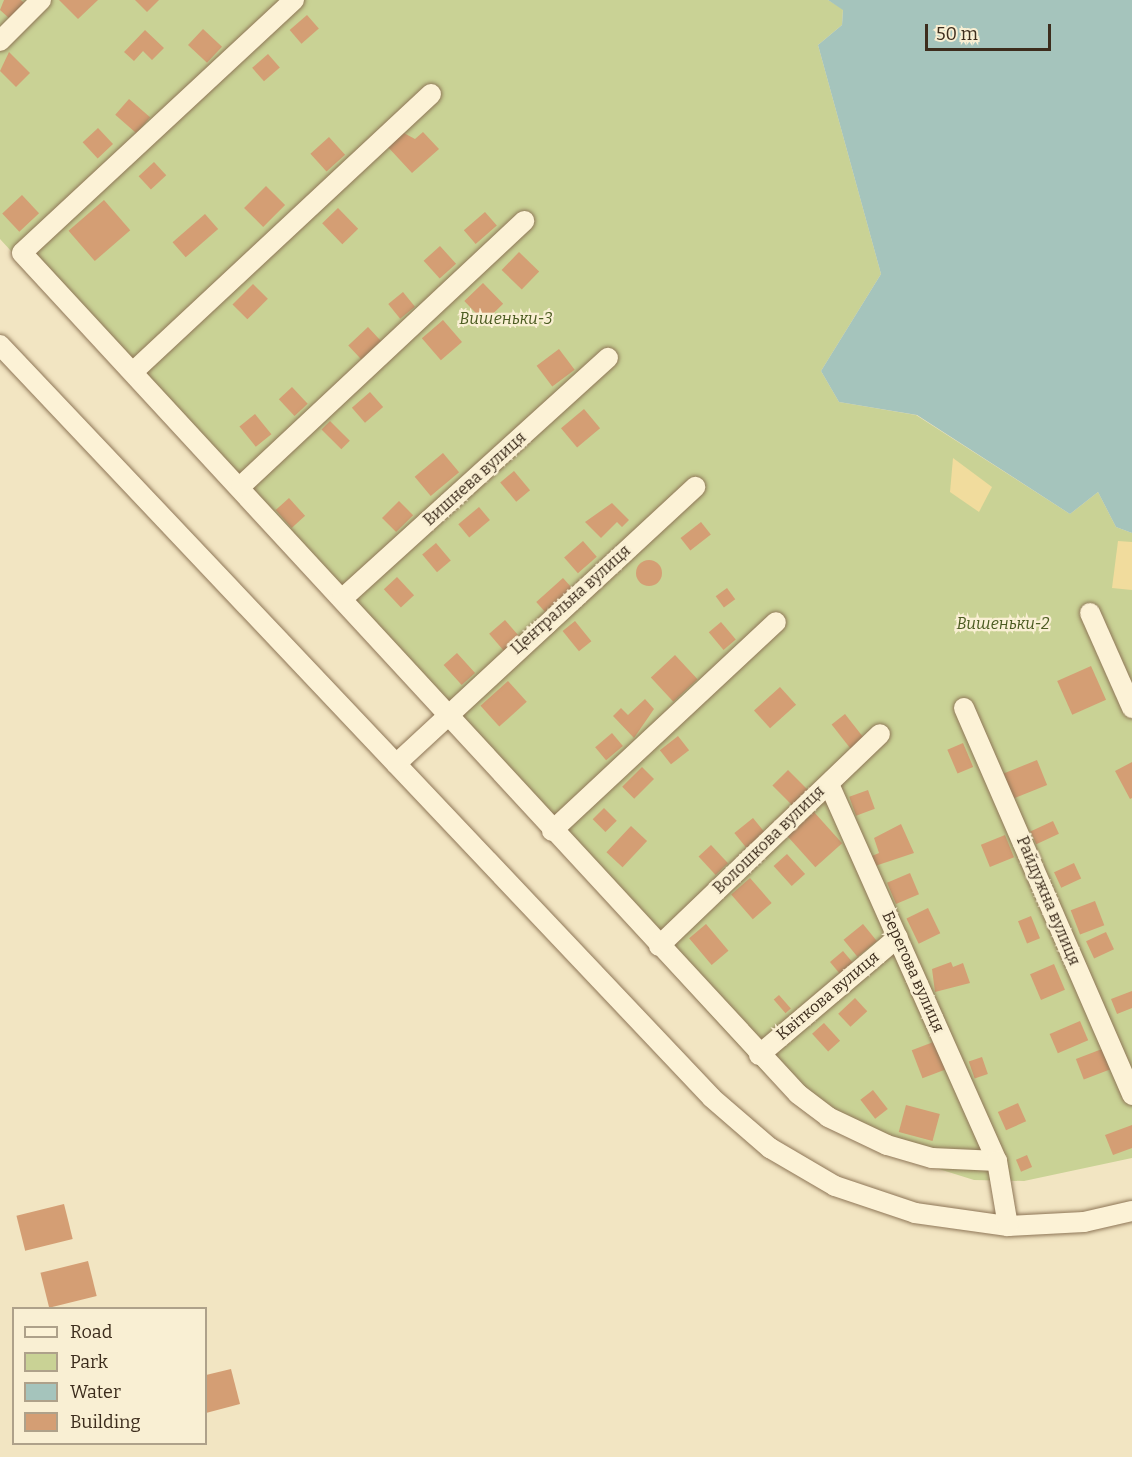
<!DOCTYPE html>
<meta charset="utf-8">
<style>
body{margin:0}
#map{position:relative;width:1132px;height:1457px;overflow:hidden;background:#f2e5c2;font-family:Bitter,serif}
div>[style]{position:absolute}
.green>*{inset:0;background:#c9d295}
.sand>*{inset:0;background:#f1dc9d}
.water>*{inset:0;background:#a5c4bc}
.building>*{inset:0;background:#d49e74;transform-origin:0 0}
.round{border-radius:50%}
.roads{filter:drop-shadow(0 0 2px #8e7657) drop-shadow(0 0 2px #8e7657)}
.minor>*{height:20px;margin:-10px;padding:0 10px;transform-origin:10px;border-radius:10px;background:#fcf2d6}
span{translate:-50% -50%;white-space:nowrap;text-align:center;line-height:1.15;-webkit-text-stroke:4.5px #f9efd3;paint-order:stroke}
.park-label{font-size:16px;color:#4b5b21;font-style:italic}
.street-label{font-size:16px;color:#3d2d1d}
.legend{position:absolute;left:12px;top:1307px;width:195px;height:138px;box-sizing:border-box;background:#f9efd3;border:2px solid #aea18a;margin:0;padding:8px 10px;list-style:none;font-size:18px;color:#3d2d1d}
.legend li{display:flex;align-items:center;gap:12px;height:30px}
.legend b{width:30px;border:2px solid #aea18a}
.scale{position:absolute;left:925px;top:24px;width:126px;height:27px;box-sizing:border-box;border:3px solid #3d2d1d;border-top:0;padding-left:8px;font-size:18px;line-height:21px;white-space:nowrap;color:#3d2d1d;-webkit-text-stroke:4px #f9efd3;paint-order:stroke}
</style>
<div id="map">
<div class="green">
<i style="clip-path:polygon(0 0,828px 0,843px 9px,842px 25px,818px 45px,881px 274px,821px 371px,839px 402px,916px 415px,1070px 514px,1098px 492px,1116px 527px,1132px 533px,1132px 1158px,1024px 1181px,974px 1180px,891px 1154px,825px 1123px,763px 1072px,0 239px)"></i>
</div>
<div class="sand">
<i style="clip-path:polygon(953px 458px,992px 487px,979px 512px,950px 492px)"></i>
<i style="clip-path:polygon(1118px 541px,1132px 542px,1132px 590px,1112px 588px)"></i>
</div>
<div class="water">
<i style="clip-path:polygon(828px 0,1132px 0,1132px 533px,1116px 527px,1098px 492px,1070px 514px,917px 415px,839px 402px,821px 371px,881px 274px,818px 45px,842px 25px,843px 10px)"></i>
</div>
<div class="building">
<i style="clip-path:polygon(4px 0,21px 0,25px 4px,10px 19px,0 10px)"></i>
<i style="clip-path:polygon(59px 0,98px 0,78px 19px)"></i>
<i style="clip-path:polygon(135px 0,159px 0,147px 12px)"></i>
<i style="left:307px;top:15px;width:18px;height:23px;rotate:49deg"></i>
<i style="left:203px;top:29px;width:26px;height:22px;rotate:43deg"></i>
<i style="clip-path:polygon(145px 30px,164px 48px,152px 60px,143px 51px,134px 61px,124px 52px)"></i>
<i style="clip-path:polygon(9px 52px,30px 73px,16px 87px,0 71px)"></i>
<i style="left:268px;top:54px;width:18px;height:21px;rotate:49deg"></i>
<i style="left:129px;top:99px;width:28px;height:21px;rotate:41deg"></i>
<i style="left:98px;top:128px;width:22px;height:21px;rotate:47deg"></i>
<i style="clip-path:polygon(402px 132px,415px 139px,423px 132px,439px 149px,412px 173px,387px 146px)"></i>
<i style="left:329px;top:137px;width:24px;height:25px;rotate:48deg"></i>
<i style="left:154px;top:162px;width:18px;height:21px;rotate:47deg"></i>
<i style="left:266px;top:186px;width:27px;height:31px;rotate:45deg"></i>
<i style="left:22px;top:195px;width:25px;height:27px;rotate:47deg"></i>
<i style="left:104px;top:200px;width:40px;height:47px;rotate:49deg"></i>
<i style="left:338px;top:208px;width:29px;height:22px;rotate:46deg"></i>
<i style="left:485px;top:212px;width:18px;height:28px;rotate:49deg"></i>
<i style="left:205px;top:214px;width:20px;height:43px;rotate:49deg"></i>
<i style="left:440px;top:246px;width:24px;height:22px;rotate:48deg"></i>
<i style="left:519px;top:252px;width:28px;height:25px;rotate:44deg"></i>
<i style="left:483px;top:283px;width:29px;height:26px;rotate:46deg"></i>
<i style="left:253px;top:284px;width:21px;height:29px;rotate:45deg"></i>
<i style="left:403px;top:292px;width:19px;height:19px;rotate:51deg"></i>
<i style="left:443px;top:320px;width:29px;height:28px;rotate:49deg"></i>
<i style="left:368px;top:327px;width:19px;height:27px;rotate:47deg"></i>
<i style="left:559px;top:349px;width:26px;height:28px;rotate:53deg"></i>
<i style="left:292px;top:387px;width:23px;height:18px;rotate:47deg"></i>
<i style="left:370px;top:392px;width:20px;height:24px;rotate:49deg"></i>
<i style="left:584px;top:409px;width:25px;height:30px;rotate:50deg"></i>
<i style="left:255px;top:414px;width:26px;height:20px;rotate:51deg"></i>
<i style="left:330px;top:421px;width:28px;height:12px;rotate:45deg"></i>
<i style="left:443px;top:453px;width:25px;height:37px;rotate:50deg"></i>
<i style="left:514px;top:471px;width:25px;height:18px;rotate:50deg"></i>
<i style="left:289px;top:498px;width:24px;height:18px;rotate:48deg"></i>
<i style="left:399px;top:501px;width:20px;height:24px;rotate:45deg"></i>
<i style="clip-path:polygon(612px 503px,629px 520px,622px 527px,617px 522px,601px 538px,585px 522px)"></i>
<i style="left:479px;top:507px;width:17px;height:27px;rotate:50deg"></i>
<i style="left:701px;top:522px;width:16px;height:26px;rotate:52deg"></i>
<i style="left:583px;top:541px;width:21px;height:25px;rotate:49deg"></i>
<i style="left:436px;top:543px;width:23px;height:18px;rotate:50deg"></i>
<i class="round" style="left:636px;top:560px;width:26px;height:26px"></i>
<i style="left:397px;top:577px;width:25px;height:18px;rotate:47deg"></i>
<i style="left:563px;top:578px;width:13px;height:36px;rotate:48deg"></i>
<i style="left:727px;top:588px;width:14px;height:14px;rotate:54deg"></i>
<i style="left:505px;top:620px;width:23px;height:21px;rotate:49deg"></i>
<i style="left:575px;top:621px;width:26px;height:16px;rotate:51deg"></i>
<i style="left:721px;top:622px;width:23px;height:16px;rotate:50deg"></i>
<i style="left:457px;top:653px;width:27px;height:18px;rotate:48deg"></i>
<i style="left:675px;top:655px;width:33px;height:33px;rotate:47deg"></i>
<i style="left:1091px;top:666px;width:37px;height:37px;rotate:66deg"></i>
<i style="left:508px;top:681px;width:28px;height:37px;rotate:48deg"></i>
<i style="left:780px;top:687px;width:24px;height:35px;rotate:48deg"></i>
<i style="clip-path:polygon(645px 699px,654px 709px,634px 738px,613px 716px,621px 708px,628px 715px)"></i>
<i style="left:845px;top:714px;width:36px;height:17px;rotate:52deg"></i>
<i style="left:612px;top:733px;width:17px;height:22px;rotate:50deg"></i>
<i style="left:678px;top:736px;width:18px;height:23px;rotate:52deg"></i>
<i style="left:963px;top:743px;width:26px;height:17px;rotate:67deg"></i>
<i style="left:1037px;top:760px;width:27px;height:36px;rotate:68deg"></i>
<i style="clip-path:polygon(1132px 762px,1132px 798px,1130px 799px,1115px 771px)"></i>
<i style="left:642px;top:767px;width:17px;height:28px;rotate:45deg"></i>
<i style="left:788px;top:770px;width:30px;height:22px;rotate:45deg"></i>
<i style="left:868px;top:790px;width:20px;height:20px;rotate:70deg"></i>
<i style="left:604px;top:808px;width:18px;height:16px;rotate:45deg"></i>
<i style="left:814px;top:812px;width:42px;height:36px;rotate:48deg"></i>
<i style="left:753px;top:818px;width:19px;height:24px;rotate:51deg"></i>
<i style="left:1053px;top:821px;width:14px;height:25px;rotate:65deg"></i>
<i style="clip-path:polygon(901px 824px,914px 853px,875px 866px,872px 856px,879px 853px,874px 838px)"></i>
<i style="left:631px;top:826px;width:22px;height:36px;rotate:43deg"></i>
<i style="left:1005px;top:835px;width:24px;height:26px;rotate:68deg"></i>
<i style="left:711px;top:845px;width:25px;height:17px;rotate:47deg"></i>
<i style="left:787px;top:854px;width:27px;height:18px;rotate:48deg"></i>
<i style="left:1074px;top:863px;width:17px;height:22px;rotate:65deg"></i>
<i style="left:910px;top:873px;width:23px;height:25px;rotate:67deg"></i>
<i style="left:750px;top:878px;width:33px;height:25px;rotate:49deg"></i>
<i style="left:1095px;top:901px;width:26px;height:26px;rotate:69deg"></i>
<i style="left:928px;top:908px;width:28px;height:24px;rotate:64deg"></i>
<i style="left:1031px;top:916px;width:24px;height:14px;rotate:68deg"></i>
<i style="left:706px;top:924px;width:35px;height:22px;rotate:50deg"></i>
<i style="left:863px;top:924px;width:22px;height:25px;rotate:51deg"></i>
<i style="left:1106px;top:932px;width:19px;height:22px;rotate:65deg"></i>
<i style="left:843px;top:951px;width:17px;height:17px;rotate:50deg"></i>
<i style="clip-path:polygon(951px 962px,953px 967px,963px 963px,970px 983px,935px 992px,932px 969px)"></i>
<i style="left:1054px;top:964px;width:28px;height:26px;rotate:67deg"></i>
<i style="clip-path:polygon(1132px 991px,1132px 1008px,1117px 1014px,1111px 999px)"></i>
<i style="left:779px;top:995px;width:18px;height:7px;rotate:49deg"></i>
<i style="left:855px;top:998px;width:18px;height:23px;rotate:47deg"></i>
<i style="left:1080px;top:1021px;width:21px;height:33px;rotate:67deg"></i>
<i style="left:824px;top:1023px;width:24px;height:16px;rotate:48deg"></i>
<i style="left:936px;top:1041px;width:30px;height:26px;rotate:69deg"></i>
<i style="left:1102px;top:1049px;width:22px;height:28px;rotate:69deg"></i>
<i style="left:982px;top:1057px;width:18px;height:14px;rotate:71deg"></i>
<i style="left:873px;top:1090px;width:24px;height:16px;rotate:52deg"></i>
<i style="left:1018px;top:1103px;width:20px;height:22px;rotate:66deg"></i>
<i style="left:906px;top:1105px;width:35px;height:28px;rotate:15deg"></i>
<i style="clip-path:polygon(1132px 1125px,1132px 1148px,1113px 1155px,1105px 1135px)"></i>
<i style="left:1027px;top:1155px;width:13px;height:12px;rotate:67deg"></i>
<i style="left:64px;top:1204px;width:36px;height:49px;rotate:76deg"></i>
<i style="left:88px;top:1261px;width:36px;height:49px;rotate:76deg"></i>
<i style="clip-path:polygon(231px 1369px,240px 1404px,206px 1413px,206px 1375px)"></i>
</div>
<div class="roads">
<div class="minor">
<i style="left:294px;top:0;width:371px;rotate:137.1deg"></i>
<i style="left:22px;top:253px;width:1144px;rotate:47.3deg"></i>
<i style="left:798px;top:1094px;width:38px;rotate:37deg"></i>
<i style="left:828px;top:1117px;width:65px;rotate:25.4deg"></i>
<i style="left:887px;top:1145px;width:47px;rotate:16.1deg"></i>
<i style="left:932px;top:1158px;width:65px;rotate:2.6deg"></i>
<i style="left:0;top:41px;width:58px;rotate:-45deg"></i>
<i style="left:0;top:345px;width:1036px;rotate:46.6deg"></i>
<i style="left:712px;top:1098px;width:77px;rotate:40.8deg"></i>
<i style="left:770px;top:1148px;width:75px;rotate:30.3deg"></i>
<i style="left:835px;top:1186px;width:84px;rotate:18.6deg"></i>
<i style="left:915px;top:1213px;width:94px;rotate:8deg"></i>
<i style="left:1008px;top:1226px;width:76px;rotate:-3deg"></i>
<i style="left:1084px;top:1222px;width:49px;rotate:-12.9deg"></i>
<i style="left:134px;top:371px;width:406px;rotate:-43deg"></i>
<i style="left:241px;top:486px;width:388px;rotate:-43.1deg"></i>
<i style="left:342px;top:599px;width:359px;rotate:-42.2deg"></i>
<i style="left:1090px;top:613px;width:104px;rotate:66.1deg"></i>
<i style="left:964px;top:708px;width:422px;rotate:66.5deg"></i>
<i style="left:396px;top:764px;width:408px;rotate:-42.8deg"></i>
<i style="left:829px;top:784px;width:413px;rotate:66deg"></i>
<i style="left:997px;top:1161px;width:66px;rotate:80.4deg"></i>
<i style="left:552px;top:831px;width:306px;rotate:-43deg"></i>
<i style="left:659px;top:946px;width:306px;rotate:-43.8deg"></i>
<i style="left:759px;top:1055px;width:182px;rotate:-40.3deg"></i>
</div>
</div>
<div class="park-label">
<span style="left:506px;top:319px">Вишеньки-3</span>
<span style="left:1003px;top:624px">Вишеньки-2</span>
</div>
<div class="street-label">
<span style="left:475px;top:479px;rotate:-42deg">Вишнева вулиця</span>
<span style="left:571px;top:600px;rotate:-42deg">Центральна вулиця</span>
<span style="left:769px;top:840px;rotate:-44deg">Волошкова вулиця</span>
<span style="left:1048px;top:901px;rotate:67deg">Райдужна вулиця</span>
<span style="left:913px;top:972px;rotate:66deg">Берегова вулиця</span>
<span style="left:828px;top:996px;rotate:-40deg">Квіткова вулиця</span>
</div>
<ul class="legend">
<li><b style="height:8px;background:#fcf2d6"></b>Road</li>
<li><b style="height:16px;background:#c9d295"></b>Park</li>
<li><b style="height:16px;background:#a5c4bc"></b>Water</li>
<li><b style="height:16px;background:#d49e74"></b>Building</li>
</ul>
<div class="scale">50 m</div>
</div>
